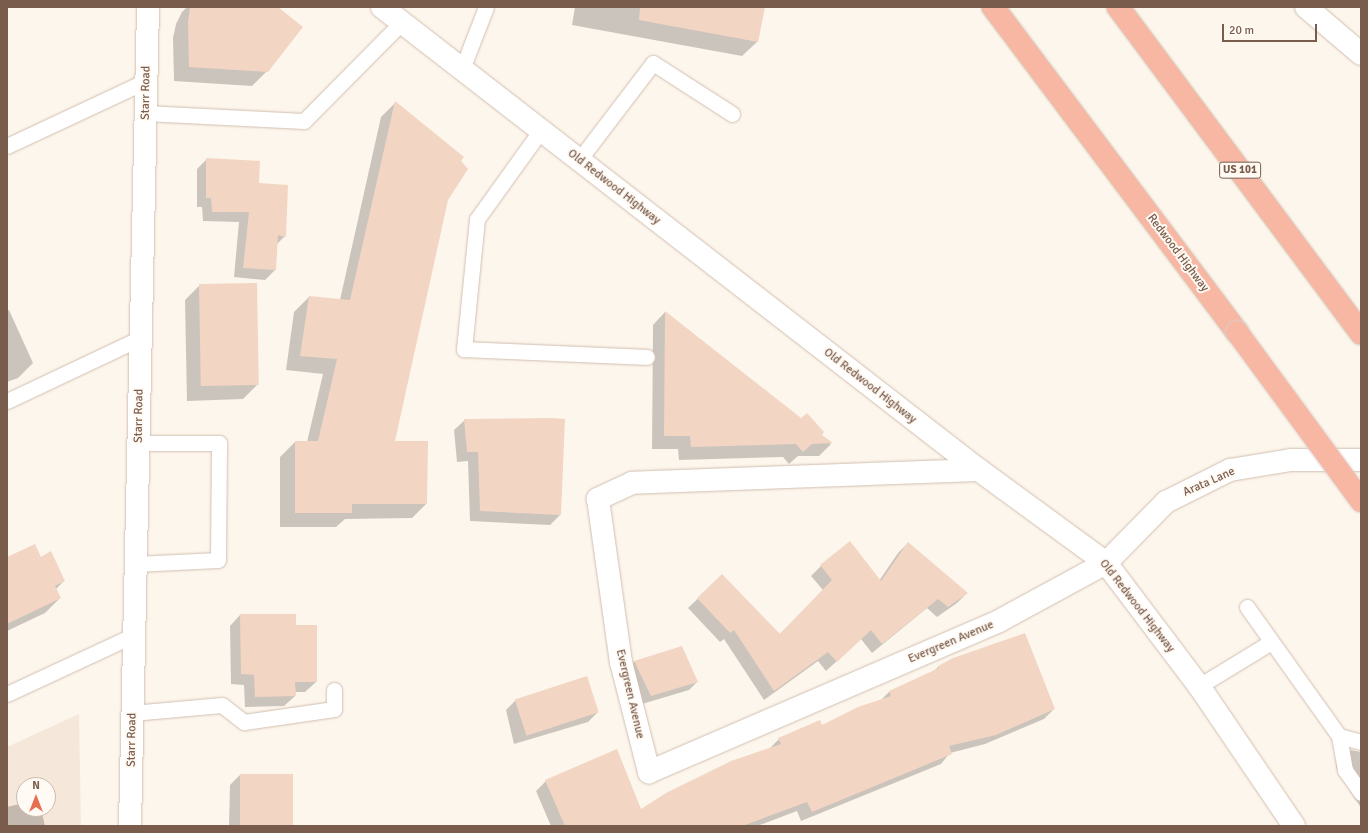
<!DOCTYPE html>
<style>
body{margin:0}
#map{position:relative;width:1368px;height:833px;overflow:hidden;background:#fdf6ec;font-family:Signika,sans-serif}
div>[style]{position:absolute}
.residential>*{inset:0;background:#f5e8da}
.shadow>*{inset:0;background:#0003}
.building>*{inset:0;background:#f3d5c3;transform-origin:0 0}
.roads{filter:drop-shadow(0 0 1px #d1beb0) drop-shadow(0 0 1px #d1beb0)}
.lane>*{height:15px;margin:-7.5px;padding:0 7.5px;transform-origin:7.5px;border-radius:7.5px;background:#fff}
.street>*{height:22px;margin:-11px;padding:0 11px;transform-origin:11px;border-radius:11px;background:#fff}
.secondary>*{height:22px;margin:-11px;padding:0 11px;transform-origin:11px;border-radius:11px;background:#fff}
.highway>*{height:22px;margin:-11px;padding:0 11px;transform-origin:11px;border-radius:11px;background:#f7b7a3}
.bridges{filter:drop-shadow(0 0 1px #dad1cd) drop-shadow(0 0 1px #dad1cd)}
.highway-bridge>*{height:22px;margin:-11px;padding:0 11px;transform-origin:11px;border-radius:11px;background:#f7b7a3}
span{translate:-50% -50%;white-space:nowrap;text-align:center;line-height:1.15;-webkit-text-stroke:4px #fffaf3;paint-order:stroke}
.shield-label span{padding:1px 3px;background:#fffaf3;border:1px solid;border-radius:3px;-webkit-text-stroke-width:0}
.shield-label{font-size:11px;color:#7a5c4d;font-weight:700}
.street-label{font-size:12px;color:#7a5c4d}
.frame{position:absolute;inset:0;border:8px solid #7a5c4d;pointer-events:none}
.north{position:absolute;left:16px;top:777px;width:40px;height:40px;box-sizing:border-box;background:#fffaf3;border:1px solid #cabbb1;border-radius:50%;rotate:0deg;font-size:11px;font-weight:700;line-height:16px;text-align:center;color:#7a5c4d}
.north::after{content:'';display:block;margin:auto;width:14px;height:18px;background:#e76f51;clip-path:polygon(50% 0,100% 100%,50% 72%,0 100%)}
.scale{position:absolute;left:1222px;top:24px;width:95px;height:18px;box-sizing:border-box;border:2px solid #7a5c4d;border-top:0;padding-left:5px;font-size:12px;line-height:14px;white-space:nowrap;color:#7a5c4d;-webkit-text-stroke:3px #fffaf3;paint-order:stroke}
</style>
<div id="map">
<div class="residential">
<i style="clip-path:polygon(evenodd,79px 714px,81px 826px,7px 826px,7px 747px,79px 714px,24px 785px,48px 785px,48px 809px,24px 809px,24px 785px)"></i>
</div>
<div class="shadow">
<i style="clip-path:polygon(187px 7px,276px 7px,267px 71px,252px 86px,174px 81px,173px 38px,176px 24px,182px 12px)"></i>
<i style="clip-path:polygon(575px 7px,764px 7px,758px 41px,742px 56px,572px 25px)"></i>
<i style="clip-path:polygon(395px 103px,460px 161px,447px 199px,394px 442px,426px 504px,412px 518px,345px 519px,336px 527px,280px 527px,280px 457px,295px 442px,307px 442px,323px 374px,286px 370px,294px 312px,309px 297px,340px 300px,381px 117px)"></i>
<i style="clip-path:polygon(206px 160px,258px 184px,285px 236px,277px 244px,275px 270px,265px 280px,234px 277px,239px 222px,203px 221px,202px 207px,197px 207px,197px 169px)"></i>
<i style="clip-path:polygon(200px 285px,258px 384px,243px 399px,187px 401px,185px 300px)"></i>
<i style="clip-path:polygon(9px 310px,33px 363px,18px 378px,7px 382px,7px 311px)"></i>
<i style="clip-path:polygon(665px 312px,820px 435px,831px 444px,819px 456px,798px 456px,789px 464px,783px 457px,679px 460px,678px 449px,652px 449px,653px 325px)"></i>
<i style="clip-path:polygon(465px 420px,560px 515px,550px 525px,470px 521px,468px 461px,457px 462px,454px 430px)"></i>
<i style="clip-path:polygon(908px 543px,967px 593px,957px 603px,937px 617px,927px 608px,872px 653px,861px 639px,826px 671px,818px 661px,764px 700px,724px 639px,720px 642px,688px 608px,722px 576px,779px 635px,823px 590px,811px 576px,821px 566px,879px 581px,898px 553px)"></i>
<i style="clip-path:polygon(7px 558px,40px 558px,64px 581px,56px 589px,60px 598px,45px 613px,7px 631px)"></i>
<i style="clip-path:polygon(240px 615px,295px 626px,316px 682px,305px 692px,294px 692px,295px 696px,284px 706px,245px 707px,244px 685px,231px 684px,230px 626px)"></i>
<i style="clip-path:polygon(681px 647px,697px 682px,689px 690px,642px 704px,626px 671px,634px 662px)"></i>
<i style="clip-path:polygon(953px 659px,1054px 709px,1044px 719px,985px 744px,950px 753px,941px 764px,801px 821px,797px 811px,757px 826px,551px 826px,536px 791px,546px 781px,640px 811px,768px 750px,779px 739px,822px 726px,881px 700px,889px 692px,933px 672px,938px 667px)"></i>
<i style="clip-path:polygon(516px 700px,598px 712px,588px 722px,514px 744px,506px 710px)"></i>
<i style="clip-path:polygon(1351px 750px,1361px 752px,1361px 808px,1337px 770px,1336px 765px)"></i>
<i style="clip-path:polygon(240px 775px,293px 826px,229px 826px,230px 785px)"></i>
<i style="clip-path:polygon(24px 803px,24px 809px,41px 809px,45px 826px,7px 826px,7px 807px)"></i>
</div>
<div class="building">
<i style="clip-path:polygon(190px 7px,278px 7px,303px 27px,268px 72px,189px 67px,188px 22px)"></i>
<i style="clip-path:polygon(640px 7px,765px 7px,758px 42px,639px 20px)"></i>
<i style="clip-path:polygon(395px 101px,464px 157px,461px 161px,468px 169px,448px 200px,395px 441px,428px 441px,427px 504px,352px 504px,352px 513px,295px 513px,295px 441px,318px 441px,337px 359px,300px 356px,309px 296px,350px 300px)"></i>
<i style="clip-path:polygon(206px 158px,260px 161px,259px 183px,288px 185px,286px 237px,278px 235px,276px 270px,243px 268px,249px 212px,212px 212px,211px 198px,206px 198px)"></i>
<i style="left:257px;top:283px;width:102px;height:58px;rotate:89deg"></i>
<i style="clip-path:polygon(665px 311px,801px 418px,807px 413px,824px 432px,822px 435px,833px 443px,812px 444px,803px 452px,796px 444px,691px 447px,690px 436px,664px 436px)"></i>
<i style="clip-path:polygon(552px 418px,565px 419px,561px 515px,480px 511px,478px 452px,467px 452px,464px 419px)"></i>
<i style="clip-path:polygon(850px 541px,881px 581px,908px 542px,968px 593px,948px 607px,938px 599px,882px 644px,871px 630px,837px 662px,828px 652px,774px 691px,734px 630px,730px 633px,697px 598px,722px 574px,780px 634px,832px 580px,820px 565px)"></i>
<i style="clip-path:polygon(35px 544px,41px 557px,51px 551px,65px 581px,55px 586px,61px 598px,7px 624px,7px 557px)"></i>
<i style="clip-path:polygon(240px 614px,296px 614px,296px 625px,317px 625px,317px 682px,295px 682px,296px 696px,255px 697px,254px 675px,241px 674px)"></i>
<i style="clip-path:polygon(1025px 633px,1055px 709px,996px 735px,949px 746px,952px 754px,812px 812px,807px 802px,742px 826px,565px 826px,545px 780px,617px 749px,641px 809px,666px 793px,731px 761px,781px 744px,778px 738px,820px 720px,822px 725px,858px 707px,891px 696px,889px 691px,939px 668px,938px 666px,953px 658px)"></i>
<i style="clip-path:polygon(682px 646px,698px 682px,651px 696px,634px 661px)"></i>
<i style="left:587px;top:676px;width:38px;height:76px;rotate:72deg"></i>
<i style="left:240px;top:774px;width:53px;height:52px"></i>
</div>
<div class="roads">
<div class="lane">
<i style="left:462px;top:69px;width:66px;rotate:-68.8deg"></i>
<i style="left:145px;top:113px;width:159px;rotate:2.9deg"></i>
<i style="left:304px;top:121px;width:139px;rotate:-45.3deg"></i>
<i style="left:541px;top:130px;width:110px;rotate:125.7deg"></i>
<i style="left:477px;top:219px;width:131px;rotate:95.7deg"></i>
<i style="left:464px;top:349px;width:183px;rotate:2.5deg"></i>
<i style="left:7px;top:146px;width:153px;rotate:-25.1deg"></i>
<i style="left:579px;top:160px;width:122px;rotate:-52.7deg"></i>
<i style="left:653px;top:63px;width:94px;rotate:32.8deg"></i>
<i style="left:7px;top:401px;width:147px;rotate:-25.3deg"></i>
<i style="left:135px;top:564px;width:83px;rotate:-2.8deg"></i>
<i style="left:218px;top:560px;width:117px;rotate:-89.5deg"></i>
<i style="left:219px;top:443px;width:81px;rotate:180deg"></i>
<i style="left:1247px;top:607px;width:158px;rotate:54.5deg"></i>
<i style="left:1339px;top:736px;width:23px;rotate:15deg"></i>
<i style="left:1199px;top:686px;width:84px;rotate:-31.4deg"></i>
<i style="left:7px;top:694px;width:140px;rotate:-24.9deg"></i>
<i style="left:132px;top:713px;width:90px;rotate:-5.1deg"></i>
<i style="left:222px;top:705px;width:28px;rotate:38deg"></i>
<i style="left:244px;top:722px;width:91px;rotate:-8.2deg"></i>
<i style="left:334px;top:709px;width:19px;rotate:-90deg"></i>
<i style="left:1339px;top:736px;width:35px;rotate:80deg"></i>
<i style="left:1345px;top:770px;width:28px;rotate:55deg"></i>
</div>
<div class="street">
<i style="left:979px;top:470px;width:347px;rotate:177.9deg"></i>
<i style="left:632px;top:483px;width:38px;rotate:155deg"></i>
<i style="left:598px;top:499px;width:165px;rotate:82deg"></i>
<i style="left:621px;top:662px;width:114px;rotate:75.7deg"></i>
<i style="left:649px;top:772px;width:381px;rotate:-23.3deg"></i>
<i style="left:999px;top:621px;width:122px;rotate:-28.5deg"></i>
<i style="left:130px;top:826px;width:819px;rotate:-88.74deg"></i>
</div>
<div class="secondary">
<i style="left:382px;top:7px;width:755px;rotate:37.8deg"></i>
<i style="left:979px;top:470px;width:157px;rotate:36.2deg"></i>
<i style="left:1106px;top:563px;width:154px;rotate:52.9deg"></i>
<i style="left:1199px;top:686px;width:169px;rotate:55.8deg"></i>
<i style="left:1306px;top:7px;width:72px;rotate:40.5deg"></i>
<i style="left:1106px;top:563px;width:86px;rotate:-45.5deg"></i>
<i style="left:1166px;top:502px;width:72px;rotate:-26.6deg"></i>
<i style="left:1230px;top:470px;width:62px;rotate:-9.3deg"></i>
<i style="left:1291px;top:460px;width:70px"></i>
</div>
<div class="highway">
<i style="left:993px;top:7px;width:406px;rotate:53.1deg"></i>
<i style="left:1118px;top:7px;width:407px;rotate:53.3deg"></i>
</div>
</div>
<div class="bridges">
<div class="highway-bridge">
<i style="left:1237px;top:332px;width:210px;rotate:53.7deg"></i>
</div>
</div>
<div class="shield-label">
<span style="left:1240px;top:170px">US 101</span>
</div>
<div class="street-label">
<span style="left:146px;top:93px;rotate:-89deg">Starr Road</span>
<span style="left:614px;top:187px;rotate:38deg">Old Redwood Highway</span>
<span style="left:1178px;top:253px;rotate:53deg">Redwood Highway</span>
<span style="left:870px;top:386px;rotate:38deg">Old Redwood Highway</span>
<span style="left:139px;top:416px;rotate:-89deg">Starr Road</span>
<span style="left:1209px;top:482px;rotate:-24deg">Arata Lane</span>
<span style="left:1137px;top:606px;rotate:52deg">Old Redwood Highway</span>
<span style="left:951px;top:642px;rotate:-23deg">Evergreen Avenue</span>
<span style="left:630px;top:694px;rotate:77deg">Evergreen Avenue</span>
<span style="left:132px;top:740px;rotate:-89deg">Starr Road</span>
</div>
<div class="frame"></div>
<div class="north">N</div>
<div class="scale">20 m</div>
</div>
